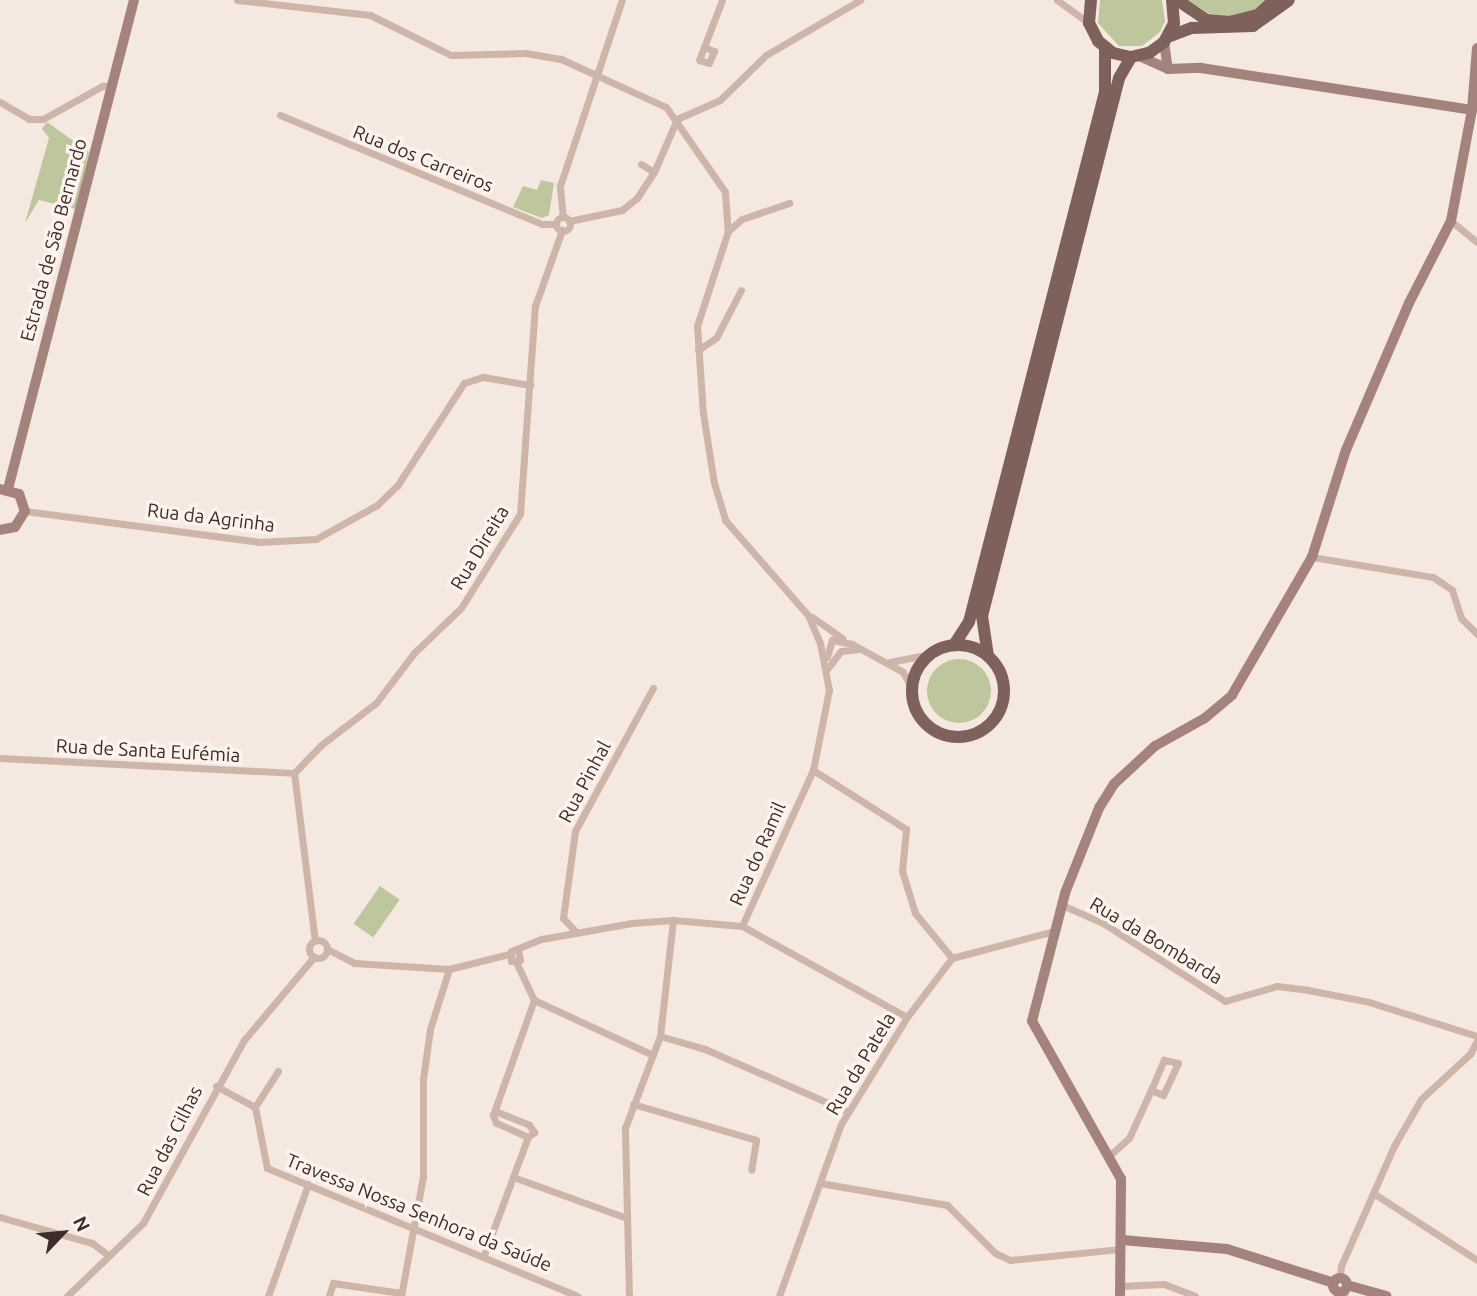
<!DOCTYPE html>
<meta charset="utf-8">
<style>
body{margin:0}
#map{position:relative;width:1477px;height:1296px;overflow:hidden;background:#f5e8e0;font-family:Ubuntu,sans-serif}
div>[style]{position:absolute}
.green>*{inset:0;background:#bec69e;transform-origin:0 0}
.round{border-radius:50%}
.street>*{height:7px;margin:-3.5px;padding:0 3.5px;transform-origin:3.5px;border-radius:3.5px;background:#ceb5aa}
.street>.ring{margin:-3.5px;padding:0;box-sizing:content-box;background:none;border:7px solid #ceb5aa;border-radius:50%}
.secondary>*{height:10px;margin:-5px;padding:0 5px;transform-origin:5px;border-radius:5px;background:#a3837b}
.secondary>.ring{margin:-5px;padding:0;box-sizing:content-box;background:none;border:10px solid #a3837b;border-radius:50%}
.primary>*{height:12px;margin:-6px;padding:0 6px;transform-origin:6px;border-radius:6px;background:#7e615a}
.primary>.ring{margin:-6px;padding:0;box-sizing:content-box;background:none;border:12px solid #7e615a;border-radius:50%}
span{translate:-50% -50%;white-space:nowrap;text-align:center;line-height:1.15;-webkit-text-stroke:7px #fcf3ed;paint-order:stroke}
.street-label{font-size:19px;color:#3c2d2a}
.north{position:absolute;left:28px;top:1198px;width:70px;height:70px;-webkit-text-stroke:5px #fcf3ed;paint-order:stroke;rotate:64deg;font-size:19px;font-weight:700;line-height:28px;text-align:center;color:#3c2d2a}
.north::after{content:'';display:block;margin:auto;width:24px;height:32px;background:#3c2d2a;clip-path:polygon(50% 0,100% 100%,50% 72%,0 100%)}
</style>
<div id="map">
<div class="green">
<i style="clip-path:polygon(1100px 0,1162px 0,1165px 21px,1160px 32px,1142px 46px,1119px 46px,1098px 23px)"></i>
<i style="clip-path:polygon(1187px 0,1267px 0,1257px 9px,1225px 17px,1208px 13px)"></i>
<i style="clip-path:polygon(47px 122px,89px 152px,76px 209px,39px 200px,25px 223px,49px 138px,42px 129px)"></i>
<i style="clip-path:polygon(541px 180px,554px 183px,549px 215px,542px 218px,513px 207px,523px 186px,537px 190px)"></i>
<i class="round" style="left:927px;top:659px;width:64px;height:64px"></i>
<i style="left:380px;top:886px;width:24px;height:46px;rotate:35deg"></i>
</div>
<div class="street">
<i style="left:237px;top:0;width:134px;rotate:6.4deg"></i>
<i style="left:370px;top:15px;width:90px;rotate:26.3deg"></i>
<i style="left:451px;top:55px;width:75px;rotate:-1.5deg"></i>
<i style="left:526px;top:53px;width:36px;rotate:10deg"></i>
<i style="left:561px;top:59px;width:115px;rotate:24.6deg"></i>
<i style="left:666px;top:107px;width:103px;rotate:55.2deg"></i>
<i style="left:725px;top:192px;width:39px;rotate:86deg"></i>
<i style="left:728px;top:231px;width:100px;rotate:108.1deg"></i>
<i style="left:697px;top:326px;width:87px;rotate:86.1deg"></i>
<i style="left:703px;top:413px;width:71px;rotate:81.1deg"></i>
<i style="left:714px;top:483px;width:39px;rotate:73deg"></i>
<i style="left:725px;top:520px;width:126px;rotate:48.9deg"></i>
<i style="left:808px;top:615px;width:30px;rotate:67deg"></i>
<i style="left:820px;top:643px;width:48px;rotate:79.2deg"></i>
<i style="left:829px;top:690px;width:82px;rotate:101.3deg"></i>
<i style="left:813px;top:770px;width:171px;rotate:114.5deg"></i>
<i style="left:742px;top:926px;width:69px;rotate:-175deg"></i>
<i style="left:673px;top:920px;width:41px;rotate:175.8deg"></i>
<i style="left:632px;top:923px;width:92px;rotate:170deg"></i>
<i style="left:541px;top:939px;width:32px;rotate:158deg"></i>
<i style="left:511px;top:951px;width:10px;rotate:90deg"></i>
<i style="left:511px;top:961px;width:9px;rotate:-6deg"></i>
<i style="left:520px;top:960px;width:10px;rotate:-101deg"></i>
<i style="left:1057px;top:0;width:39px;rotate:36deg"></i>
<i style="left:704px;top:47px;width:11px;rotate:22deg"></i>
<i style="left:714px;top:51px;width:13px;rotate:113deg"></i>
<i style="left:709px;top:63px;width:10px;rotate:-163deg"></i>
<i style="left:699px;top:60px;width:14px;rotate:-69deg"></i>
<i style="left:704px;top:47px;width:50px;rotate:-69deg"></i>
<i style="left:0;top:102px;width:34px;rotate:30deg"></i>
<i style="left:29px;top:119px;width:14px"></i>
<i style="left:43px;top:119px;width:68px;rotate:-29.2deg"></i>
<i style="left:102px;top:86px;width:11px;rotate:-5deg"></i>
<i style="left:280px;top:115px;width:284px;rotate:22.6deg"></i>
<i style="left:542px;top:224px;width:14px"></i>
<i style="left:677px;top:119px;width:47px;rotate:-23.8deg"></i>
<i style="left:720px;top:100px;width:64px;rotate:-44.4deg"></i>
<i style="left:766px;top:55px;width:109px;rotate:-30.3deg"></i>
<i style="left:641px;top:164px;width:15px;rotate:32deg"></i>
<i style="left:563px;top:217px;width:31px;rotate:-96deg"></i>
<i style="left:560px;top:186px;width:196px;rotate:-71.6deg"></i>
<i class="ring" style="left:556px;top:217px;width:7px;height:7px"></i>
<i style="left:569px;top:221px;width:54px;rotate:-11.7deg"></i>
<i style="left:622px;top:210px;width:19px;rotate:-39deg"></i>
<i style="left:637px;top:198px;width:31px;rotate:-57deg"></i>
<i style="left:654px;top:172px;width:58px;rotate:-66.5deg"></i>
<i style="left:1451px;top:221px;width:33px;rotate:39deg"></i>
<i style="left:728px;top:231px;width:18px;rotate:-41deg"></i>
<i style="left:742px;top:219px;width:50px;rotate:-18.8deg"></i>
<i style="left:698px;top:350px;width:22px;rotate:-34deg"></i>
<i style="left:716px;top:338px;width:54px;rotate:-62.5deg"></i>
<i style="left:25px;top:511px;width:236px;rotate:7.5deg"></i>
<i style="left:259px;top:542px;width:57px;rotate:-3deg"></i>
<i style="left:316px;top:539px;width:70px;rotate:-29.1deg"></i>
<i style="left:377px;top:505px;width:28px;rotate:-44deg"></i>
<i style="left:397px;top:486px;width:123px;rotate:-57deg"></i>
<i style="left:464px;top:383px;width:20px;rotate:-18deg"></i>
<i style="left:483px;top:377px;width:48px;rotate:9.7deg"></i>
<i style="left:1312px;top:557px;width:123px;rotate:9.4deg"></i>
<i style="left:1433px;top:577px;width:23px;rotate:34deg"></i>
<i style="left:1452px;top:590px;width:29px;rotate:72deg"></i>
<i style="left:1461px;top:618px;width:23px;rotate:45deg"></i>
<i style="left:812px;top:617px;width:37px;rotate:35deg"></i>
<i style="left:827px;top:657px;width:18px;rotate:-74deg"></i>
<i style="left:832px;top:640px;width:20px;rotate:11deg"></i>
<i style="left:852px;top:644px;width:58px;rotate:28.8deg"></i>
<i style="left:903px;top:672px;width:19px;rotate:62deg"></i>
<i style="left:890px;top:662px;width:41px;rotate:-11.3deg"></i>
<i style="left:828px;top:668px;width:21px;rotate:-53deg"></i>
<i style="left:841px;top:651px;width:18px;rotate:-6deg"></i>
<i style="left:0;top:758px;width:294px;rotate:2.9deg"></i>
<i style="left:813px;top:770px;width:110px;rotate:32.4deg"></i>
<i style="left:906px;top:829px;width:42px;rotate:95.4deg"></i>
<i style="left:902px;top:871px;width:44px;rotate:72.8deg"></i>
<i style="left:915px;top:913px;width:58px;rotate:50.6deg"></i>
<i style="left:294px;top:773px;width:39px;rotate:-46deg"></i>
<i style="left:321px;top:745px;width:69px;rotate:-37.4deg"></i>
<i style="left:376px;top:703px;width:63px;rotate:-52.8deg"></i>
<i style="left:414px;top:653px;width:65px;rotate:-43.8deg"></i>
<i style="left:461px;top:608px;width:111px;rotate:-57.9deg"></i>
<i style="left:520px;top:514px;width:209px;rotate:-85.9deg"></i>
<i style="left:535px;top:306px;width:81px;rotate:-70.4deg"></i>
<i style="left:294px;top:773px;width:169px;rotate:82.9deg"></i>
<i style="left:1062px;top:905px;width:45px;rotate:23.7deg"></i>
<i style="left:1103px;top:923px;width:145px;rotate:32.6deg"></i>
<i style="left:1225px;top:1001px;width:54px;rotate:-16.1deg"></i>
<i style="left:1277px;top:986px;width:31px;rotate:7deg"></i>
<i style="left:1308px;top:990px;width:62px;rotate:11.1deg"></i>
<i style="left:1369px;top:1002px;width:113px;rotate:17.5deg"></i>
<i style="left:742px;top:926px;width:188px;rotate:28.9deg"></i>
<i style="left:576px;top:932px;width:19px;rotate:-133deg"></i>
<i style="left:563px;top:918px;width:88px;rotate:-82.1deg"></i>
<i style="left:575px;top:831px;width:163px;rotate:-61.4deg"></i>
<i class="ring" style="left:309px;top:940px;width:11px;height:11px"></i>
<i style="left:327px;top:949px;width:30px;rotate:27deg"></i>
<i style="left:354px;top:963px;width:95px;rotate:3.6deg"></i>
<i style="left:449px;top:969px;width:62px;rotate:-14deg"></i>
<i style="left:516px;top:962px;width:42px;rotate:64.7deg"></i>
<i style="left:534px;top:1000px;width:131px;rotate:24.8deg"></i>
<i style="left:660px;top:1036px;width:47px;rotate:16.1deg"></i>
<i style="left:705px;top:1049px;width:157px;rotate:23.6deg"></i>
<i style="left:1164px;top:1060px;width:14px;rotate:12deg"></i>
<i style="left:1178px;top:1063px;width:35px;rotate:115deg"></i>
<i style="left:1163px;top:1095px;width:13px;rotate:-157deg"></i>
<i style="left:1151px;top:1090px;width:33px;rotate:-67deg"></i>
<i style="left:278px;top:1071px;width:43px;rotate:122.6deg"></i>
<i style="left:255px;top:1107px;width:62px;rotate:78.9deg"></i>
<i style="left:267px;top:1168px;width:336px;rotate:22.4deg"></i>
<i style="left:216px;top:1086px;width:44px;rotate:28.3deg"></i>
<i style="left:633px;top:1104px;width:128px;rotate:16.3deg"></i>
<i style="left:756px;top:1140px;width:30px;rotate:99deg"></i>
<i style="left:495px;top:1111px;width:37px;rotate:22deg"></i>
<i style="left:529px;top:1125px;width:9px;rotate:54deg"></i>
<i style="left:534px;top:1132px;width:8px;rotate:140deg"></i>
<i style="left:1109px;top:1156px;width:27px;rotate:-42deg"></i>
<i style="left:1129px;top:1138px;width:53px;rotate:-65.4deg"></i>
<i style="left:513px;top:1177px;width:121px;rotate:19.8deg"></i>
<i style="left:820px;top:1183px;width:129px;rotate:9.8deg"></i>
<i style="left:947px;top:1205px;width:68px;rotate:45deg"></i>
<i style="left:995px;top:1253px;width:17px;rotate:25deg"></i>
<i style="left:1010px;top:1260px;width:112px;rotate:-5.7deg"></i>
<i style="left:1373px;top:1193px;width:124px;rotate:32.8deg"></i>
<i style="left:0;top:1217px;width:96px;rotate:15.8deg"></i>
<i style="left:92px;top:1243px;width:20px;rotate:37deg"></i>
<i style="left:484px;top:1255px;width:126px;rotate:-69.6deg"></i>
<i style="left:528px;top:1137px;width:35px;rotate:-156deg"></i>
<i style="left:496px;top:1123px;width:9px;rotate:-111deg"></i>
<i style="left:493px;top:1115px;width:122px;rotate:-70.4deg"></i>
<i style="left:1340px;top:1279px;width:13px;rotate:-86deg"></i>
<i style="left:1341px;top:1266px;width:131px;rotate:-66.2deg"></i>
<i style="left:1394px;top:1146px;width:54px;rotate:-60.1deg"></i>
<i style="left:1421px;top:1099px;width:67px;rotate:-42.6deg"></i>
<i style="left:1470px;top:1054px;width:15px;rotate:-62deg"></i>
<i style="left:1120px;top:1286px;width:44px;rotate:-2.6deg"></i>
<i style="left:1164px;top:1284px;width:33px;rotate:21deg"></i>
<i style="left:67px;top:1296px;width:105px;rotate:-43.8deg"></i>
<i style="left:143px;top:1223px;width:209px;rotate:-61.1deg"></i>
<i style="left:244px;top:1040px;width:109px;rotate:-49.9deg"></i>
<i style="left:268px;top:1296px;width:119px;rotate:-70.3deg"></i>
<i style="left:329px;top:1296px;width:14px;rotate:-73deg"></i>
<i style="left:333px;top:1283px;width:69px;rotate:8.4deg"></i>
<i style="left:401px;top:1296px;width:122px;rotate:-79.6deg"></i>
<i style="left:423px;top:1176px;width:97px;rotate:-90deg"></i>
<i style="left:423px;top:1079px;width:50px;rotate:-82deg"></i>
<i style="left:430px;top:1029px;width:63px;rotate:-72.4deg"></i>
<i style="left:629px;top:1296px;width:168px;rotate:-91.4deg"></i>
<i style="left:625px;top:1128px;width:98px;rotate:-69.2deg"></i>
<i style="left:660px;top:1036px;width:117px;rotate:-83.6deg"></i>
<i style="left:779px;top:1296px;width:183px;rotate:-70.2deg"></i>
<i style="left:841px;top:1124px;width:126px;rotate:-58.3deg"></i>
<i style="left:907px;top:1017px;width:74px;rotate:-52.7deg"></i>
<i style="left:952px;top:958px;width:106px;rotate:-14.8deg"></i>
<i style="left:1344px;top:1296px;width:6px;rotate:-81deg"></i>
</div>
<div class="secondary">
<i style="left:1164px;top:42px;width:27px;rotate:82deg"></i>
<i style="left:1139px;top:56px;width:32px;rotate:24deg"></i>
<i style="left:1168px;top:69px;width:33px;rotate:-2deg"></i>
<i style="left:1201px;top:68px;width:274px;rotate:8.8deg"></i>
<i style="left:0;top:489px;width:20px;rotate:15deg"></i>
<i style="left:19px;top:494px;width:18px;rotate:71deg"></i>
<i style="left:25px;top:511px;width:19px;rotate:122deg"></i>
<i style="left:15px;top:527px;width:15px;rotate:169deg"></i>
<i style="left:8px;top:489px;width:505px;rotate:-75.55deg"></i>
<i style="left:1122px;top:1240px;width:105px;rotate:4.9deg"></i>
<i style="left:1227px;top:1249px;width:112px;rotate:17.6deg"></i>
<i class="ring" style="left:1333px;top:1278px;width:4px;height:4px"></i>
<i style="left:1347px;top:1285px;width:41px;rotate:15.8deg"></i>
<i style="left:1120px;top:1296px;width:117px;rotate:-89.5deg"></i>
<i style="left:1121px;top:1179px;width:181px;rotate:-119.4deg"></i>
<i style="left:1032px;top:1021px;width:132px;rotate:-75.5deg"></i>
<i style="left:1065px;top:893px;width:92px;rotate:-68.2deg"></i>
<i style="left:1099px;top:808px;width:28px;rotate:-58deg"></i>
<i style="left:1114px;top:784px;width:56px;rotate:-42.8deg"></i>
<i style="left:1155px;top:746px;width:57px;rotate:-29.2deg"></i>
<i style="left:1205px;top:718px;width:35px;rotate:-40deg"></i>
<i style="left:1232px;top:695px;width:160px;rotate:-59.9deg"></i>
<i style="left:1312px;top:557px;width:112px;rotate:-72.4deg"></i>
<i style="left:1346px;top:450px;width:160px;rotate:-66.8deg"></i>
<i style="left:1409px;top:303px;width:92px;rotate:-62.9deg"></i>
<i style="left:1451px;top:221px;width:113px;rotate:-79.3deg"></i>
<i style="left:1472px;top:110px;width:62px;rotate:-85.4deg"></i>
</div>
<div class="primary">
<i style="left:1091px;top:0;width:23px;rotate:95deg"></i>
<i style="left:1089px;top:23px;width:20px;rotate:63deg"></i>
<i style="left:1098px;top:41px;width:19px;rotate:39deg"></i>
<i style="left:1113px;top:53px;width:18px;rotate:13deg"></i>
<i style="left:1131px;top:57px;width:18px;rotate:-13deg"></i>
<i style="left:1149px;top:53px;width:19px;rotate:-36deg"></i>
<i style="left:1164px;top:42px;width:21px;rotate:-62deg"></i>
<i style="left:1174px;top:23px;width:23px;rotate:-95deg"></i>
<i style="left:1177px;top:0;width:36px;rotate:34deg"></i>
<i style="left:1207px;top:20px;width:22px;rotate:5deg"></i>
<i style="left:1229px;top:22px;width:30px;rotate:-14deg"></i>
<i style="left:1258px;top:15px;width:22px;rotate:-43deg"></i>
<i style="left:1168px;top:37px;width:26px;rotate:-21deg"></i>
<i style="left:1192px;top:28px;width:61px;rotate:-1.9deg"></i>
<i style="left:1253px;top:26px;width:44px;rotate:-35.8deg"></i>
<i style="left:954px;top:645px;width:27px;rotate:-57deg"></i>
<i style="left:969px;top:622px;width:547px;rotate:-75.61deg"></i>
<i style="left:1105px;top:92px;width:45px;rotate:-90deg"></i>
<i class="ring" style="left:912px;top:645px;width:80px;height:80px"></i>
<i style="left:988px;top:656px;width:40px;rotate:-98.5deg"></i>
<i style="left:982px;top:616px;width:555px;rotate:-75.71deg"></i>
<i style="left:1119px;top:78px;width:24px;rotate:-60deg"></i>
</div>
<div class="street-label">
<span style="left:423px;top:159px;rotate:22deg">Rua dos Carreiros</span>
<span style="left:54px;top:240px;rotate:-75deg">Estrada de São Bernardo</span>
<span style="left:211px;top:518px;rotate:7deg">Rua da Agrinha</span>
<span style="left:480px;top:548px;rotate:-59deg">Rua Direita</span>
<span style="left:148px;top:751px;rotate:3deg">Rua de Santa Eufémia</span>
<span style="left:585px;top:782px;rotate:-62deg">Rua Pinhal</span>
<span style="left:758px;top:854px;rotate:-66deg">Rua do Ramil</span>
<span style="left:1156px;top:941px;rotate:31deg">Rua da Bombarda</span>
<span style="left:861px;top:1064px;rotate:-59deg">Rua da Patela</span>
<span style="left:170px;top:1141px;rotate:-63deg">Rua das Cilhas</span>
<span style="left:419px;top:1213px;rotate:22deg">Travessa Nossa Senhora da Saúde</span>
</div>
<div class="north">N</div>
</div>
